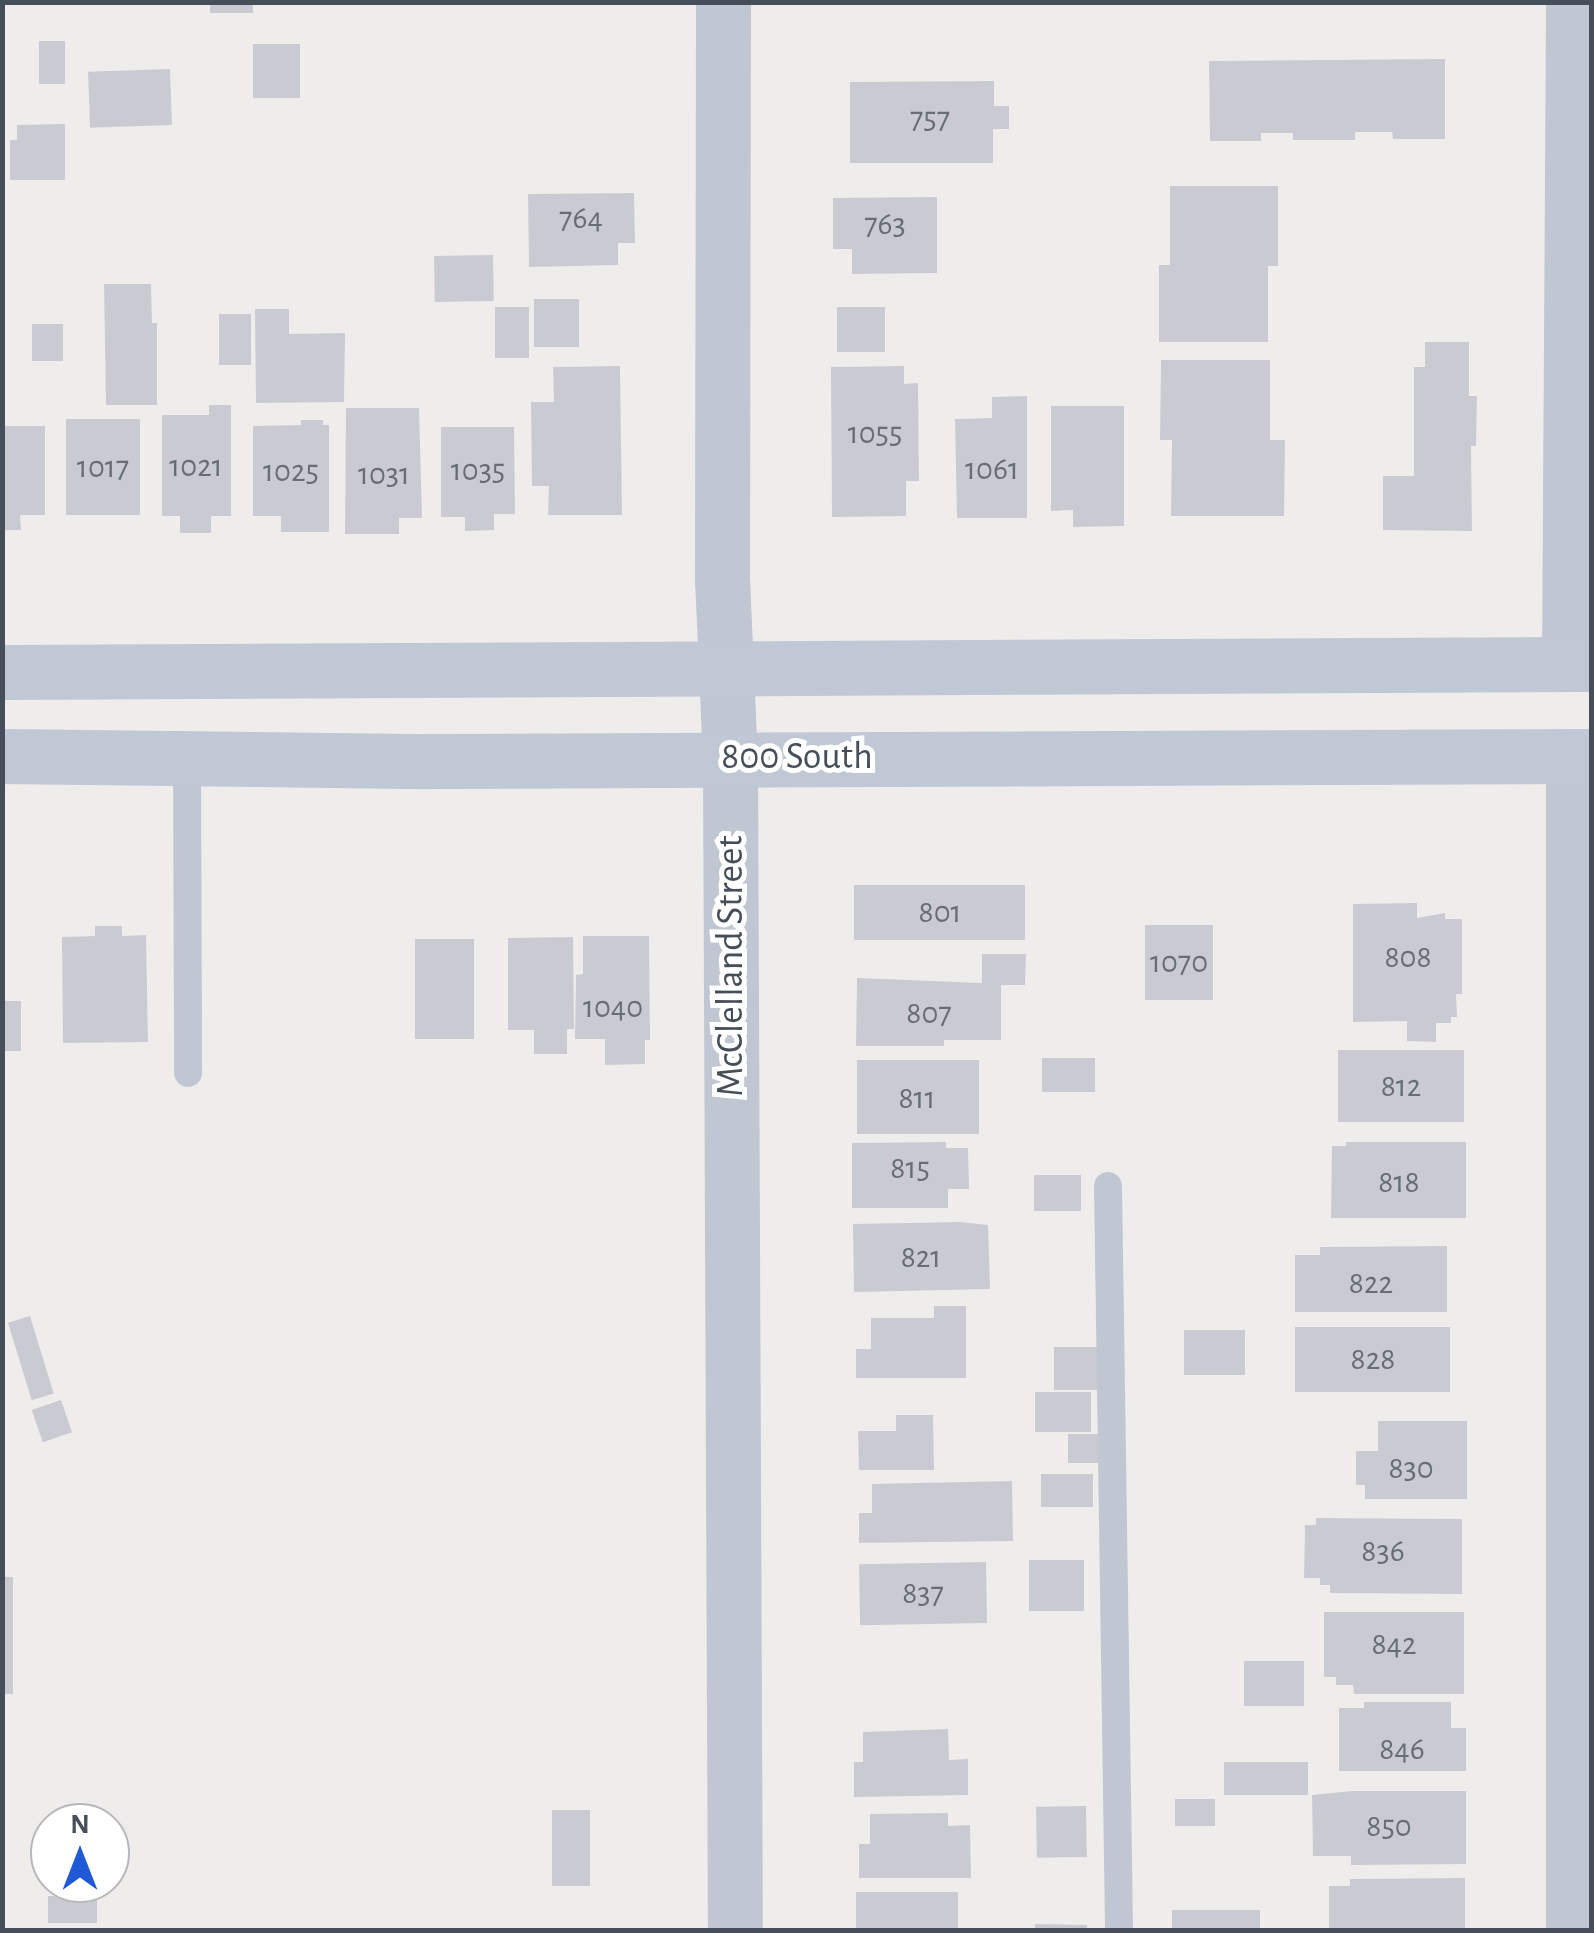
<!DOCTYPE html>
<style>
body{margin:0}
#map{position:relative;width:1594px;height:1933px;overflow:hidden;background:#efedec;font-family:"Alegreya Sans",sans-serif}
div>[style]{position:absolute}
.building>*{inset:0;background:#cacbd2;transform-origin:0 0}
.service>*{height:28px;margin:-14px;padding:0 14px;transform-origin:14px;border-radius:14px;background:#c0c7d2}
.minor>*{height:55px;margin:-27.5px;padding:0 27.5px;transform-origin:27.5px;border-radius:27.5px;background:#c0c7d2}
.secondary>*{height:55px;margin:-27.5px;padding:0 27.5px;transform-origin:27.5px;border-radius:27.5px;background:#c0c7d5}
span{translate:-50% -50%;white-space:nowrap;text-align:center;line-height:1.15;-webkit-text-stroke:10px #fff;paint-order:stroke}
.number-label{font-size:32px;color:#676d77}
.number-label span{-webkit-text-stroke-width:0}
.street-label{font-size:38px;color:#464e59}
.frame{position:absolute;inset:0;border:5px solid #464e59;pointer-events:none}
.north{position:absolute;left:30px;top:1803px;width:100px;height:100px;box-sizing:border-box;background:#fff;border:2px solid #b5b8bd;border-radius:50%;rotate:0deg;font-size:28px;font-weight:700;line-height:40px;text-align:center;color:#464e59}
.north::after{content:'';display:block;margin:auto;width:35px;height:45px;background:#2059d6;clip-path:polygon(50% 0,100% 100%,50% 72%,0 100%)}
</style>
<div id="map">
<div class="building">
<i style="left:210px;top:2px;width:43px;height:11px"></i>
<i style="left:39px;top:41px;width:26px;height:43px"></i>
<i style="left:253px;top:44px;width:47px;height:54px"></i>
<i style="clip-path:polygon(1445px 59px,1445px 139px,1393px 139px,1392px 132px,1355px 132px,1355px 140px,1293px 140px,1293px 133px,1261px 133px,1261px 141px,1210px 141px,1209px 61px)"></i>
<i style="left:170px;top:69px;width:56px;height:82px;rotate:88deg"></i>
<i style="clip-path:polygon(994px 81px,994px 106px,1009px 106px,1009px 129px,993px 129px,993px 163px,850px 163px,850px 82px)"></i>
<i style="clip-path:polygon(65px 124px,65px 180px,10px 180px,10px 140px,17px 140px,17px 125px)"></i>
<i style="clip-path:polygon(1170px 186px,1278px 186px,1278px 266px,1268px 266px,1268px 342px,1159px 342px,1159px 265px,1170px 265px)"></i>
<i style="clip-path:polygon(634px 193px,635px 243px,618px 243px,618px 265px,529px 267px,528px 194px)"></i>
<i style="clip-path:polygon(937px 197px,937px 273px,852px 274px,852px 249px,833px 249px,833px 198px)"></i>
<i style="left:493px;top:255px;width:46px;height:59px;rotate:89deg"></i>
<i style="clip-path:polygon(104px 284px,151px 284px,152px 323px,157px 323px,157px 405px,106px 405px)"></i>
<i style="left:534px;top:299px;width:45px;height:48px"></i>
<i style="left:495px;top:307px;width:34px;height:51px"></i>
<i style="left:837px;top:307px;width:48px;height:45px"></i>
<i style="clip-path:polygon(255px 309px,289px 309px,289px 334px,345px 333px,344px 402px,256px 403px)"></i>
<i style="left:219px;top:314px;width:32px;height:51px"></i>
<i style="left:32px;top:324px;width:31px;height:37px"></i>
<i style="clip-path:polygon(1425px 342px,1469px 342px,1469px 396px,1477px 396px,1476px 446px,1471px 446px,1472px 531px,1383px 530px,1383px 476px,1414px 476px,1414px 367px,1425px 367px)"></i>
<i style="clip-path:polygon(1161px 360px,1270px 360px,1270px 440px,1285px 440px,1284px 516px,1171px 516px,1172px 440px,1160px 440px)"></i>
<i style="clip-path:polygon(620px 366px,622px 515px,548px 515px,549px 486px,532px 486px,531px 402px,554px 402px,553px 367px)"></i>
<i style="clip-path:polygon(904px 366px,904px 384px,918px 383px,919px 481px,906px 481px,906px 516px,832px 517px,831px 367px)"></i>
<i style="clip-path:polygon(1027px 396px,1027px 518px,957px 518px,955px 419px,992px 418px,992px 397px)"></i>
<i style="clip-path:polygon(209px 405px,231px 405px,231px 516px,211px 516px,211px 533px,180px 533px,180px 516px,162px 516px,162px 415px,209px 415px)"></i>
<i style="clip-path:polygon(1051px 406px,1124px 406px,1124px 526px,1073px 527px,1073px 510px,1051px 511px)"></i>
<i style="clip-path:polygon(346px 408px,419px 408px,422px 518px,399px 518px,399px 534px,345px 534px)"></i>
<i style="left:66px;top:419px;width:74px;height:96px"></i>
<i style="clip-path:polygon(301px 420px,323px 420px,323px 425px,329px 425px,329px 532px,281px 532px,281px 516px,253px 516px,253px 426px,301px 425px)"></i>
<i style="clip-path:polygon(2px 426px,45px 426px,45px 515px,20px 515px,21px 530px,2px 530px)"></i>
<i style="clip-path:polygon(441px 427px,514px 427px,515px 514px,494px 514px,494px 530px,465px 531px,465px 517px,441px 517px)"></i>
<i style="left:854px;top:885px;width:171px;height:55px"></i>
<i style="clip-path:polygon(1417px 903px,1417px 918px,1445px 913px,1445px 919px,1462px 919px,1462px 994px,1456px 994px,1457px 1017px,1451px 1017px,1451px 1023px,1436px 1023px,1436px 1042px,1407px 1041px,1407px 1021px,1353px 1022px,1353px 904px)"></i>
<i style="left:1145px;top:925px;width:68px;height:75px"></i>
<i style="clip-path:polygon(95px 926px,122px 926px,122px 936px,146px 935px,148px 1042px,63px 1043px,62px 937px,95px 936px)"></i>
<i style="clip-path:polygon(583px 936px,649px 936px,650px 1040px,645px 1040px,645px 1064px,605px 1065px,605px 1039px,575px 1039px,576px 975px,583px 974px)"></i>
<i style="clip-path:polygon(573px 937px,574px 1029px,567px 1029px,567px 1054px,534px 1054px,534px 1030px,508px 1030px,508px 938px)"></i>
<i style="left:415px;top:939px;width:59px;height:100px"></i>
<i style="clip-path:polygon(982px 954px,1026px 954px,1025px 985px,1001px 985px,1001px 1040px,944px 1040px,944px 1046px,856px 1046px,857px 978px,982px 983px)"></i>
<i style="left:2px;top:1001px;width:19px;height:50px"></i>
<i style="left:1464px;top:1050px;width:72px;height:126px;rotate:90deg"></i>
<i style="left:1042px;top:1058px;width:53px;height:34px"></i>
<i style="left:857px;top:1060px;width:122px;height:74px"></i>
<i style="clip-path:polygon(946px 1142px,946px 1148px,968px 1148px,969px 1189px,948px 1189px,948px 1208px,852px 1208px,852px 1143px)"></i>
<i style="clip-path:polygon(1346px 1142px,1466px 1142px,1466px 1218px,1331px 1218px,1332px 1146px,1346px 1146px)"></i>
<i style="left:1034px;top:1175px;width:47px;height:36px"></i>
<i style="clip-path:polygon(960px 1222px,988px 1225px,990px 1289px,854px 1292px,853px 1224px)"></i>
<i style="clip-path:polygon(1447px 1246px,1447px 1312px,1295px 1312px,1295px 1255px,1320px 1255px,1320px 1247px)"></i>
<i style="clip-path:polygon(934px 1306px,966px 1306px,966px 1378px,856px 1378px,856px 1349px,871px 1349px,871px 1318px,934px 1318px)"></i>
<i style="left:30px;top:1316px;width:81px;height:23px;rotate:73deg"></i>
<i style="left:1295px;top:1327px;width:155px;height:65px"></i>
<i style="left:1184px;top:1330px;width:61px;height:45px"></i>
<i style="left:1054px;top:1347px;width:43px;height:43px"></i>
<i style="left:1035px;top:1392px;width:56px;height:40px"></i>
<i style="left:61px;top:1400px;width:34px;height:31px;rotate:71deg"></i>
<i style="clip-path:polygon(896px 1415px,933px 1415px,934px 1470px,859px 1470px,858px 1431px,896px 1431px)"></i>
<i style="clip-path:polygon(1378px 1421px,1467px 1421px,1467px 1499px,1365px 1499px,1365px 1485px,1356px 1485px,1356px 1451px,1378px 1451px)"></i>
<i style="left:1068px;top:1434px;width:38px;height:29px"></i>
<i style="left:1041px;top:1474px;width:52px;height:33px"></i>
<i style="clip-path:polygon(1012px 1481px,1013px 1541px,859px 1543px,859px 1513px,872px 1513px,872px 1484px)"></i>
<i style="clip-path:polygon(1316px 1518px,1462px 1519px,1462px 1594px,1330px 1593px,1330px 1585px,1320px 1585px,1320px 1578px,1304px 1578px,1305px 1525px,1316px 1525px)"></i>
<i style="left:1029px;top:1560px;width:55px;height:51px"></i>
<i style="left:986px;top:1562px;width:61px;height:127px;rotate:89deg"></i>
<i style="left:2px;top:1577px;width:11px;height:117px"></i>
<i style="clip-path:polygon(1324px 1612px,1464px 1612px,1464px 1694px,1354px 1694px,1353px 1685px,1336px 1685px,1336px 1677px,1324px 1677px)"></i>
<i style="left:1244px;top:1661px;width:60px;height:45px"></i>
<i style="clip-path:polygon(1364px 1702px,1451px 1702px,1451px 1728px,1466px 1728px,1466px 1771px,1339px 1771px,1339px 1708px,1364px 1708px)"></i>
<i style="clip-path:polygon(948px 1729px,949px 1760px,968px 1759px,968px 1795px,854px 1797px,854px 1762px,863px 1762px,863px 1732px)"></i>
<i style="left:1224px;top:1762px;width:84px;height:33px"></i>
<i style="clip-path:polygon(1352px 1791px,1466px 1791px,1466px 1864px,1351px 1865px,1351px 1856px,1313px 1856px,1312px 1795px)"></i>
<i style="left:1175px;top:1799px;width:40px;height:27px"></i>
<i style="left:1086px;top:1806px;width:51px;height:50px;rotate:89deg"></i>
<i style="left:552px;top:1810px;width:38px;height:76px"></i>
<i style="clip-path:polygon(948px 1813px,948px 1826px,970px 1825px,971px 1878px,859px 1878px,859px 1844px,870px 1844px,870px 1814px)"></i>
<i style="clip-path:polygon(1465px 1878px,1465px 1930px,1329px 1930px,1329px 1886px,1350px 1886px,1350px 1879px)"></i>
<i style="left:958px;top:1892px;width:38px;height:102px;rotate:90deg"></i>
<i style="left:48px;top:1896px;width:49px;height:27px"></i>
<i style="left:1172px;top:1910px;width:88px;height:20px"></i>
<i style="clip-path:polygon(1035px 1924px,1087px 1925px,1087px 1930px,1035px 1930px)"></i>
</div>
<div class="service">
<i style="left:187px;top:757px;width:316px;rotate:89.8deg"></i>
<i style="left:1108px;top:1186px;width:744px;rotate:89.15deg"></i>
</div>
<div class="minor">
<i style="left:723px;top:2px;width:576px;rotate:90.1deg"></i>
<i style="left:722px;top:578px;width:180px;rotate:87.5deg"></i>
<i style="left:730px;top:758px;width:1172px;rotate:89.76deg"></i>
<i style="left:1569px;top:664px;width:662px;rotate:-89.65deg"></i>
<i style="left:1573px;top:756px;width:1174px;rotate:90deg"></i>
</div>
<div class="secondary">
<i style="left:2px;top:672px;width:1590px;rotate:-0.29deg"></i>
<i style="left:2px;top:756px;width:427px;rotate:0.7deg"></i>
<i style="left:429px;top:761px;width:1163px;rotate:-0.25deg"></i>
</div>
<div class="number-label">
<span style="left:930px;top:118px">757</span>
<span style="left:581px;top:218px">764</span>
<span style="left:885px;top:224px">763</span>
<span style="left:875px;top:433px">1055</span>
<span style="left:196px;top:466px">1021</span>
<span style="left:103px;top:467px">1017</span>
<span style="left:992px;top:469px">1061</span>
<span style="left:478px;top:470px">1035</span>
<span style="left:291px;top:471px">1025</span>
<span style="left:384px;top:474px">1031</span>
<span style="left:940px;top:912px">801</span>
<span style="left:1408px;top:957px">808</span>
<span style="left:1179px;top:962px">1070</span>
<span style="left:613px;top:1007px">1040</span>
<span style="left:929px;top:1013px">807</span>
<span style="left:1401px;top:1086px">812</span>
<span style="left:917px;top:1098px">811</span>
<span style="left:910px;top:1168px">815</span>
<span style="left:1399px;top:1182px">818</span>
<span style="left:921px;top:1257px">821</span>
<span style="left:1371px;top:1283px">822</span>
<span style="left:1373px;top:1359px">828</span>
<span style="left:1411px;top:1468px">830</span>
<span style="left:1383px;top:1551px">836</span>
<span style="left:923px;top:1593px">837</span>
<span style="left:1394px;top:1644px">842</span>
<span style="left:1402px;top:1749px">846</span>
<span style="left:1389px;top:1826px">850</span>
</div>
<div class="street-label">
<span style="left:797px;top:758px">800 South</span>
<span style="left:732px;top:966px;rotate:-90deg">McClelland Street</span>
</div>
<div class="frame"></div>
<div class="north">N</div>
</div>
